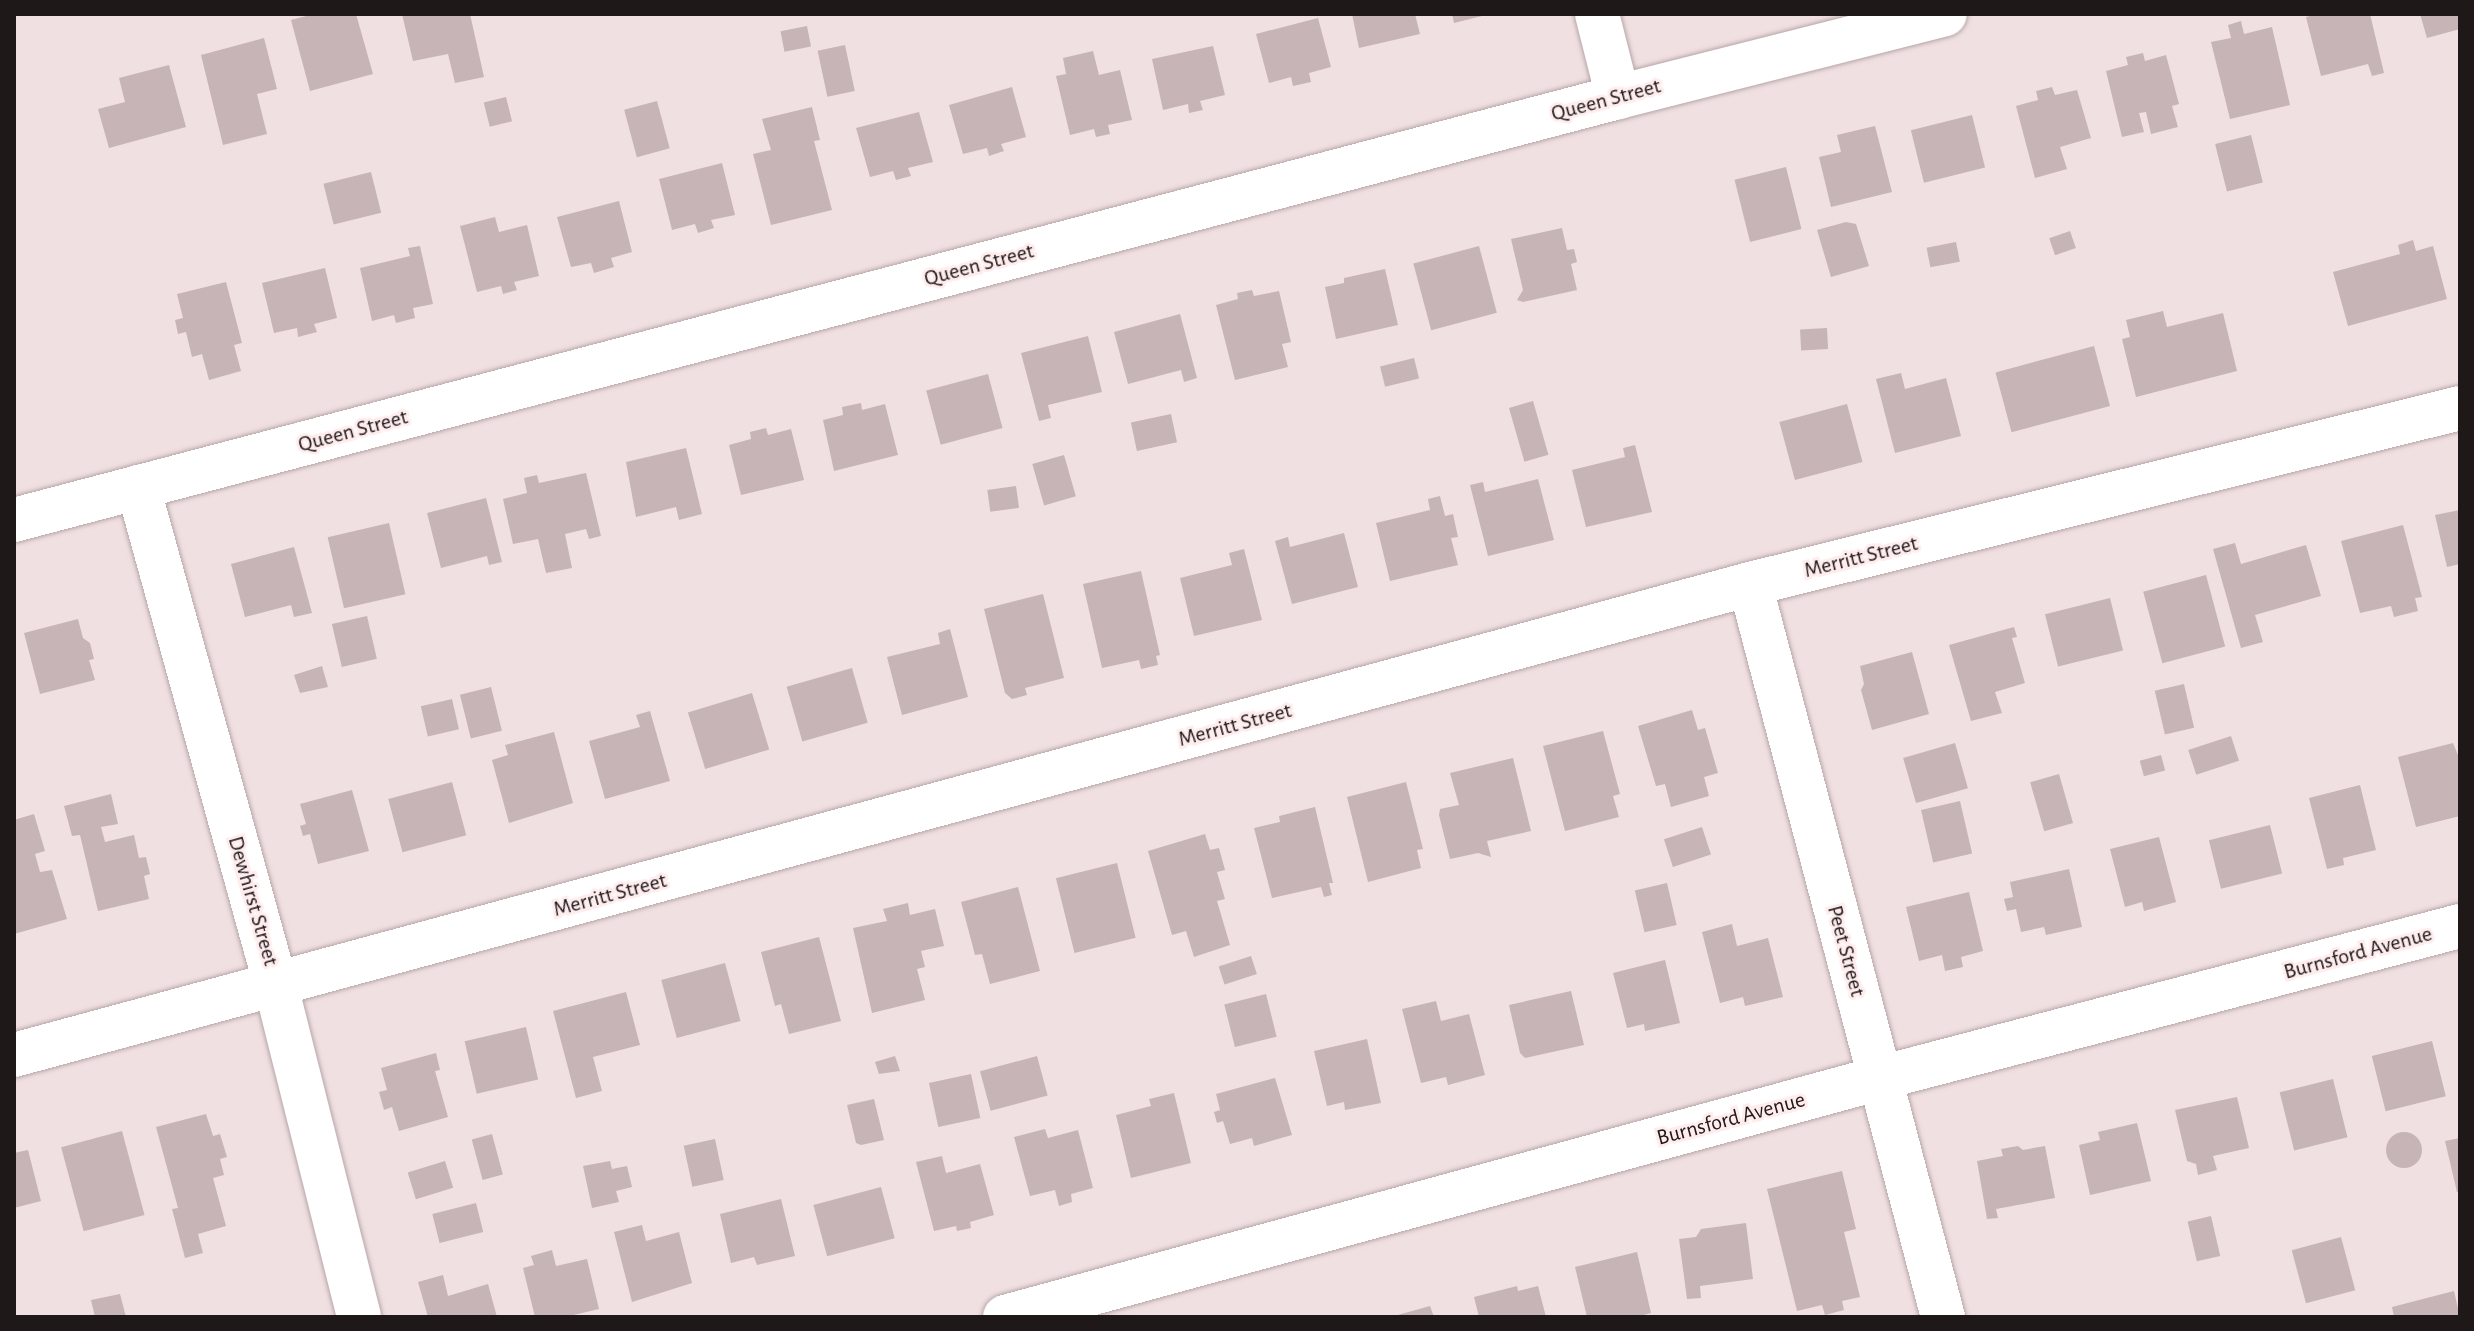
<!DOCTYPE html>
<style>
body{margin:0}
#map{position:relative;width:2474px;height:1331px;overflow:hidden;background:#f1e0e1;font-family:"Alegreya Sans",sans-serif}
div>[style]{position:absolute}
.building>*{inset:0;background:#c6b4b6;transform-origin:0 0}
.round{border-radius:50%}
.roads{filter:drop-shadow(0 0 2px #b7a6a8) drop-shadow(0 0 2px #b7a6a8)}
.minor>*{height:44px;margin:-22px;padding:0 22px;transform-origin:22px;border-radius:22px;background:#fff}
span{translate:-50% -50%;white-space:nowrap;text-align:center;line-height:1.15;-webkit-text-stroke:6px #ffedee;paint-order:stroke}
.street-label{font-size:22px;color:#1e1819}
.frame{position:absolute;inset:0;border:16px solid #1e1819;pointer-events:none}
</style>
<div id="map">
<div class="building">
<i style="clip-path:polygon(314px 14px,356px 14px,373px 74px,310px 91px,291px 20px)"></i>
<i style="clip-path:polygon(402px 14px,470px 14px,484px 77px,455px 83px,448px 54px,413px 61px)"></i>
<i style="clip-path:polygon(1352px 14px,1415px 14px,1420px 34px,1359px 48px)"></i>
<i style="clip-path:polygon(1452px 14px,1486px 14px,1486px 15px,1454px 23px)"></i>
<i style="clip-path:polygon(2317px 14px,2370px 14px,2384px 73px,2372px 76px,2368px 64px,2321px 76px,2306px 17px)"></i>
<i style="clip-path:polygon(2420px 14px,2460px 14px,2460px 29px,2427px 38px)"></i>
<i style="clip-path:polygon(1318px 18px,1331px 67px,1309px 73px,1311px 82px,1293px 86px,1291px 77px,1269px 83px,1256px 34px)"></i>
<i style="clip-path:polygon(2241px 21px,2244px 34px,2272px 27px,2290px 105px,2230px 119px,2211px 42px,2231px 38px,2228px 25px)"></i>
<i style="left:807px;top:26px;width:21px;height:27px;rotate:79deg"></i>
<i style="clip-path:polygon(264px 38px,277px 89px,257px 94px,267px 134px,223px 145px,201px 55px)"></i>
<i style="left:845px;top:45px;width:47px;height:28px;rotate:78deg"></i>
<i style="clip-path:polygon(1213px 46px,1225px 95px,1200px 101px,1203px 110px,1189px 113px,1188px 104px,1163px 110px,1152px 59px)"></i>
<i style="clip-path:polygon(1093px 51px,1099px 75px,1120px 70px,1132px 120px,1108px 125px,1110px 134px,1096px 137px,1094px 129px,1070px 135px,1056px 76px,1066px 74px,1063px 58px)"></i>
<i style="clip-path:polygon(2143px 53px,2145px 61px,2166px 55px,2179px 104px,2172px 106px,2178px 127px,2151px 134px,2146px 112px,2139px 113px,2144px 132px,2122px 137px,2106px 71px,2128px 65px,2126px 57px)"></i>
<i style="clip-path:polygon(169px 65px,186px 127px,109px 148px,98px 109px,125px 102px,119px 78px)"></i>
<i style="clip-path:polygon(1012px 87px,1026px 137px,1001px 144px,1004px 151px,989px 156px,987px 148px,963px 154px,949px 105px)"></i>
<i style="clip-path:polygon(2052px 87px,2055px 95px,2077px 90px,2091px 138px,2060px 147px,2067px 169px,2035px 178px,2016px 106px,2038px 100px,2036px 91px)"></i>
<i style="left:506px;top:97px;width:25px;height:23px;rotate:76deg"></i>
<i style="left:657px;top:101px;width:49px;height:34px;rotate:75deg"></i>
<i style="clip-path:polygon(812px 107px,820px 140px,814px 141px,832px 210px,771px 225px,753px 154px,771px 150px,762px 119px)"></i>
<i style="clip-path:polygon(919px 112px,933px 162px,908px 168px,911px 176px,896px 180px,893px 171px,870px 177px,856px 128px)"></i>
<i style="left:1972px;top:115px;width:54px;height:63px;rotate:76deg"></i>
<i style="clip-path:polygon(1875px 126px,1892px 192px,1831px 207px,1819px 157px,1841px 152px,1837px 135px)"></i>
<i style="left:2251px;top:135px;width:49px;height:37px;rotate:76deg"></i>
<i style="clip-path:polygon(722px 163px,735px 215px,711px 220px,714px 228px,698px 233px,695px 224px,672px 230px,659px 179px)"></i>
<i style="left:1786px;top:167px;width:64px;height:53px;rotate:76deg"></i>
<i style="left:371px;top:172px;width:42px;height:49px;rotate:76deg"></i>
<i style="clip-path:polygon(619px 201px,632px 252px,611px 258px,614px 267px,594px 273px,591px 263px,571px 267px,557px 217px)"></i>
<i style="clip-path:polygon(495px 217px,499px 232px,527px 225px,539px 276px,514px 282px,517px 290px,503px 294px,501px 286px,477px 292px,460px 226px)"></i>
<i style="clip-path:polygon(1846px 222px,1856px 224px,1869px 266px,1831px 277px,1817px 230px)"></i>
<i style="clip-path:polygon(1562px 228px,1567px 250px,1574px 249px,1577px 262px,1571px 264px,1577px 290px,1523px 302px,1517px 300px,1523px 290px,1511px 239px)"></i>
<i style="left:2070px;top:231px;width:18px;height:22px;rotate:71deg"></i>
<i style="clip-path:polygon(2413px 240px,2416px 251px,2433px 246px,2447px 299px,2348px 326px,2333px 272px,2400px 254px,2398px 245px)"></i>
<i style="left:1956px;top:242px;width:20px;height:30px;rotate:79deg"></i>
<i style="clip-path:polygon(420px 246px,433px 304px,413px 308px,415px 318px,396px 323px,394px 315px,372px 321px,360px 268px,410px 256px,408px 248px)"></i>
<i style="left:1479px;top:246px;width:69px;height:68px;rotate:75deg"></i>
<i style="clip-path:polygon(325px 268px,337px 318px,314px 324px,317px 332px,298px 337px,297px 328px,274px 333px,262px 283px)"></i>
<i style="clip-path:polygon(1385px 269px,1398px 325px,1336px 339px,1325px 287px,1344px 283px,1344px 278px)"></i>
<i style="clip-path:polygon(226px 282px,242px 343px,234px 345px,241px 371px,209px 380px,202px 354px,192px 357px,186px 332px,178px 334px,175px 320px,183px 318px,177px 294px)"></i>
<i style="clip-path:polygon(1252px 290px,1254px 296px,1279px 291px,1291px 342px,1282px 344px,1288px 367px,1235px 380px,1216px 305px,1238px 299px,1237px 293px)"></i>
<i style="clip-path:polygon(2163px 311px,2167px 327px,2223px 313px,2237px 371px,2136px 397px,2122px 339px,2130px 337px,2126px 320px)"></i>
<i style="clip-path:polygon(1180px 314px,1197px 378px,1184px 382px,1181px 370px,1128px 384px,1114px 332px)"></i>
<i style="left:1827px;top:328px;width:21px;height:27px;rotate:87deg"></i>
<i style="clip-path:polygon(1088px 336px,1102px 392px,1048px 405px,1051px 418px,1039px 421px,1021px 353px)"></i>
<i style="left:2094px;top:346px;width:62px;height:102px;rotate:75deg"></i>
<i style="left:1414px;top:358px;width:21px;height:35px;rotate:76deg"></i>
<i style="clip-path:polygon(1901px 373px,1905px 389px,1946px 378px,1961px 436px,1895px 453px,1876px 379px)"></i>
<i style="left:988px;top:374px;width:56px;height:64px;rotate:75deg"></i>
<i style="left:1533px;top:401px;width:56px;height:25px;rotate:74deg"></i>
<i style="clip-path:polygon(861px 403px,862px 410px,885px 404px,898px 455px,834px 471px,823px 420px,843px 415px,842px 407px)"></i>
<i style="left:1847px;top:404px;width:60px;height:70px;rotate:75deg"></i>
<i style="left:1171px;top:414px;width:29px;height:41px;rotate:78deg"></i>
<i style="clip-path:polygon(766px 428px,768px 435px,791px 429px,804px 480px,741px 495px,729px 445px,751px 439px,750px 432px)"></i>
<i style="clip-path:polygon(1635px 445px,1652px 512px,1586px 527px,1572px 470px,1625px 457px,1623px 448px)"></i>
<i style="clip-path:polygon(686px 448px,702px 514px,679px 520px,676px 507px,636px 517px,626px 462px)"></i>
<i style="left:1064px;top:455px;width:43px;height:33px;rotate:74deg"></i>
<i style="clip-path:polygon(586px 473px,601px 536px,589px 539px,586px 529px,565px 534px,572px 568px,546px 573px,538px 539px,513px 544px,503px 499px,527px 493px,524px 478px,537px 475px,539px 483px)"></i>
<i style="clip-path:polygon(1538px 479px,1554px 540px,1488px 556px,1470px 485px,1483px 482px,1485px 492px)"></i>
<i style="left:1016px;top:486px;width:22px;height:29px;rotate:82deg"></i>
<i style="clip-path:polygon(1440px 496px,1445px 516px,1453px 514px,1458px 537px,1451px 538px,1458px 565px,1390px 581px,1376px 523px,1430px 510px,1428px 499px)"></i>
<i style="clip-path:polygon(486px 498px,502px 562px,489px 565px,487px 556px,441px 568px,427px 513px)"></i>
<i style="clip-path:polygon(2460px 510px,2460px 564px,2447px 567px,2435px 515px)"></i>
<i style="left:389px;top:523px;width:73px;height:63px;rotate:77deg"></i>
<i style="clip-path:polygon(2403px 525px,2422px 597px,2415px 598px,2418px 611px,2394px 617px,2391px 606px,2360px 613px,2341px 541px)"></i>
<i style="clip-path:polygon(1344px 533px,1358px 587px,1292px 604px,1275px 541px,1288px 537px,1290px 547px)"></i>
<i style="clip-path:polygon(2235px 543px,2241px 564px,2306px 545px,2321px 596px,2255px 615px,2263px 642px,2241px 648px,2213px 549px)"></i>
<i style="clip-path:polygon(294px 547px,312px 613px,294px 617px,291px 605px,245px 617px,231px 564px)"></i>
<i style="clip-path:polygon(1244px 549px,1262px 620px,1194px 636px,1180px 578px,1232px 565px,1229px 553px)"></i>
<i style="clip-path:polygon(1141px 571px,1160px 655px,1156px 656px,1158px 665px,1141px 669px,1139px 660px,1102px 668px,1083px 584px)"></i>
<i style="left:2206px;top:575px;width:74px;height:65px;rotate:75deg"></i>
<i style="clip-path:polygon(1043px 594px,1064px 678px,1025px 688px,1027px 695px,1012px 699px,1005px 693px,984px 609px)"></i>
<i style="left:2110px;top:598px;width:54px;height:67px;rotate:76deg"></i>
<i style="left:367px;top:616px;width:44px;height:36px;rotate:77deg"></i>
<i style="clip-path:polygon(78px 619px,83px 638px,90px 643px,94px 659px,89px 660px,95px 680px,40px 694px,24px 633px)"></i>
<i style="clip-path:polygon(2014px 627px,2017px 637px,2012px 638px,2025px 683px,1995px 692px,2002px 713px,1971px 721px,1949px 645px)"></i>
<i style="clip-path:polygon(950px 629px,968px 697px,902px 715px,887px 657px,940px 644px,938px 633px)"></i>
<i style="clip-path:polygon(1912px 652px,1929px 714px,1872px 730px,1861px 690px,1864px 684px,1860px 666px)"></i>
<i style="clip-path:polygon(322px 666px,328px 687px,300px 693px,294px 675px)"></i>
<i style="left:852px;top:668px;width:57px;height:68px;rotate:74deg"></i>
<i style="left:2184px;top:684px;width:45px;height:30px;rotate:77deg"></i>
<i style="left:491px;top:687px;width:45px;height:32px;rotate:76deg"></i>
<i style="left:752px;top:693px;width:59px;height:67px;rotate:73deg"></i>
<i style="left:452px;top:699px;width:31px;height:32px;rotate:77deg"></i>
<i style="clip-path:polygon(1692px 710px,1698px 730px,1705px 728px,1718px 773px,1704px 777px,1709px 796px,1671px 807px,1665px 784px,1656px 786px,1638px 726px)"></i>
<i style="clip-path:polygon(650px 711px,670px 781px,605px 799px,589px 741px,640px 727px,636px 715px)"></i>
<i style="clip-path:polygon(1603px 731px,1620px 794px,1613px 796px,1619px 817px,1565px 831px,1543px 746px)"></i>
<i style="clip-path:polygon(554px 732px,573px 803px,509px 823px,492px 760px,508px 755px,505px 745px)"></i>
<i style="left:2231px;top:736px;width:26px;height:45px;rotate:72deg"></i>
<i style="left:1955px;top:743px;width:47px;height:54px;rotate:74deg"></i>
<i style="clip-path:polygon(2453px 743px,2460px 760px,2460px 816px,2416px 827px,2398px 757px)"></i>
<i style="left:2161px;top:755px;width:16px;height:22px;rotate:75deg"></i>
<i style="clip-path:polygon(1513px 758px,1531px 831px,1487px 841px,1491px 857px,1478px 853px,1450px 859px,1439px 815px,1440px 809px,1459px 805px,1450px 773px)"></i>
<i style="left:2059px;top:774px;width:51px;height:30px;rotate:74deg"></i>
<i style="left:452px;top:782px;width:55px;height:66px;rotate:75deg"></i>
<i style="clip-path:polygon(1406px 782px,1423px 849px,1417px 850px,1421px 868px,1368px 882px,1347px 797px)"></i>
<i style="clip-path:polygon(2360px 785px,2376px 850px,2343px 858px,2344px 865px,2327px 869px,2309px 798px)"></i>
<i style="clip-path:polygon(352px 790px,369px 851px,318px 864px,310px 834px,303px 836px,300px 826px,306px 824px,300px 804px)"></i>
<i style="clip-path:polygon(111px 794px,118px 824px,101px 827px,105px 842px,134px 835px,139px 858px,146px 857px,150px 874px,144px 876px,149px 899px,98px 911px,80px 835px,72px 836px,64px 806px)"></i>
<i style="left:1960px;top:801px;width:54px;height:40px;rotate:77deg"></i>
<i style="clip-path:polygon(1315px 807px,1333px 883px,1329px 883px,1332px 895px,1324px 897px,1321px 887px,1272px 898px,1254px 828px,1280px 822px,1279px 816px)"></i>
<i style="clip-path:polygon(34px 814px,45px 851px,35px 854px,40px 872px,52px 870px,67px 919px,14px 934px,14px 820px)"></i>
<i style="left:2270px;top:825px;width:50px;height:63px;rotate:76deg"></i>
<i style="left:1702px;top:827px;width:29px;height:40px;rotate:72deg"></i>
<i style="clip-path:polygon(1205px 834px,1210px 850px,1219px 848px,1225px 870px,1217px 872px,1225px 899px,1217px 901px,1230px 945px,1194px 957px,1186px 931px,1172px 935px,1148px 851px)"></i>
<i style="clip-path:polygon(2159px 837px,2176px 902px,2144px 911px,2142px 902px,2125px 907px,2110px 849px)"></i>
<i style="left:1117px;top:863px;width:77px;height:63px;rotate:76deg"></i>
<i style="clip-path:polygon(2069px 869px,2082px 927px,2046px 935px,2044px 927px,2021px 932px,2016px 909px,2007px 911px,2004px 899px,2013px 897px,2010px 882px)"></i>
<i style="left:1667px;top:883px;width:43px;height:33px;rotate:77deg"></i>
<i style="clip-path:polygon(1018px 887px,1040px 971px,990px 984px,982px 954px,975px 955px,961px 902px)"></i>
<i style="clip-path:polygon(1969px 892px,1983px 951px,1961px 957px,1963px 967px,1945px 971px,1942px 955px,1919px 961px,1906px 907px)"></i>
<i style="clip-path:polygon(908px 903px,910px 915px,935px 909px,944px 946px,921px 951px,925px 967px,917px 969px,925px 1000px,872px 1013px,853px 928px,887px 921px,883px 909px)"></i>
<i style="clip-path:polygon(1732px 924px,1737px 946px,1768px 938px,1783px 997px,1745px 1006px,1743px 997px,1720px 1003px,1702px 932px)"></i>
<i style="clip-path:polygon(819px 937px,841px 1021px,789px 1034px,781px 1004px,775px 1006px,761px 952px)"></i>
<i style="left:1251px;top:956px;width:19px;height:34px;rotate:72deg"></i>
<i style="clip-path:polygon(1665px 960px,1680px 1023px,1645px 1031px,1644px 1024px,1627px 1028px,1613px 973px)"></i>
<i style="left:725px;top:963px;width:60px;height:66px;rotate:75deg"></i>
<i style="clip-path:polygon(1571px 991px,1584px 1045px,1525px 1058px,1520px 1053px,1509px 1005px)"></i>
<i style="clip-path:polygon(626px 992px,640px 1045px,593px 1057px,602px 1091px,576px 1098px,553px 1011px)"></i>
<i style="left:1266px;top:994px;width:44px;height:43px;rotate:76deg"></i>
<i style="clip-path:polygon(1436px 1001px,1441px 1021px,1469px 1014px,1485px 1075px,1448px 1085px,1446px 1077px,1421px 1083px,1402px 1009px)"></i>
<i style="left:526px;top:1027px;width:54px;height:63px;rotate:77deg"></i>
<i style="clip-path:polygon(1367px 1039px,1381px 1103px,1345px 1110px,1344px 1102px,1327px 1106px,1314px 1051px)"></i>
<i style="left:2432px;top:1041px;width:57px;height:62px;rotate:76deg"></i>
<i style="clip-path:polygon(436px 1053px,440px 1070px,435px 1071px,448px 1117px,399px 1131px,392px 1107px,384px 1110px,379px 1092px,387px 1090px,381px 1068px)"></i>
<i style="clip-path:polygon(895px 1056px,900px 1071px,879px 1074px,875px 1062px)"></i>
<i style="left:1037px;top:1056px;width:41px;height:59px;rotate:75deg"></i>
<i style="left:971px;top:1074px;width:45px;height:43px;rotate:78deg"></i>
<i style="clip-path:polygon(1275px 1078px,1292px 1135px,1254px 1146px,1252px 1138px,1230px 1144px,1223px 1121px,1217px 1123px,1214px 1112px,1220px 1110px,1216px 1094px)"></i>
<i style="left:2333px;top:1079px;width:60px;height:55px;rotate:76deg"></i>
<i style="clip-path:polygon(1174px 1093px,1191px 1163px,1131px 1178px,1116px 1115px,1151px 1106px,1149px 1099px)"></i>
<i style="clip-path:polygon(2237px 1097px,2249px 1148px,2213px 1156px,2217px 1170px,2198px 1175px,2196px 1164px,2187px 1161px,2175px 1110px)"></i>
<i style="clip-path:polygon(874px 1099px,884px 1140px,861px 1145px,856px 1143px,847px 1105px)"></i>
<i style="clip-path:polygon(206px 1114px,213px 1136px,220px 1134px,227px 1157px,220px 1159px,224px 1175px,213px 1178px,226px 1226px,198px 1234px,203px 1253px,185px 1258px,172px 1209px,178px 1208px,156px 1127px)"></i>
<i style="clip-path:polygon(2137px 1123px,2151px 1181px,2090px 1195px,2079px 1145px,2100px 1140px,2098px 1132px)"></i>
<i style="clip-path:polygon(1045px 1129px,1048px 1138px,1078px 1130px,1093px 1188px,1071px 1194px,1072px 1202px,1059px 1206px,1055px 1190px,1030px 1196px,1014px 1137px)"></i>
<i style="left:122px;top:1131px;width:87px;height:63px;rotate:75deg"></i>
<i class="round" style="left:2386px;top:1132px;width:36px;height:36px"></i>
<i style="left:492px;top:1134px;width:42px;height:21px;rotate:75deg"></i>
<i style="clip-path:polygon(2460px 1138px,2460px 1192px,2457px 1192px,2445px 1141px)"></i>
<i style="left:715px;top:1139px;width:42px;height:32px;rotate:78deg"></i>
<i style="clip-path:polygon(2018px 1146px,2023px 1150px,2045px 1146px,2055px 1198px,1996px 1209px,1998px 1218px,1987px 1219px,1977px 1161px,2003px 1156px,2001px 1149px)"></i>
<i style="clip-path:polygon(28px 1150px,41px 1201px,14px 1208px,14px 1153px)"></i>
<i style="clip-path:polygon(942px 1156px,946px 1173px,980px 1164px,994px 1215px,970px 1222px,971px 1228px,957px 1231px,956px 1226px,934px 1231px,916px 1162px)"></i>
<i style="left:445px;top:1161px;width:28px;height:39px;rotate:73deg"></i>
<i style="clip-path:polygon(610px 1161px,612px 1169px,627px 1166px,632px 1187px,616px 1191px,619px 1202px,592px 1208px,583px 1166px)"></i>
<i style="clip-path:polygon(1842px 1171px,1856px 1229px,1844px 1232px,1860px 1297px,1842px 1301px,1844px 1310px,1825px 1315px,1822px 1305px,1797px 1311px,1767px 1189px)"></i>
<i style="left:881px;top:1187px;width:53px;height:70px;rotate:75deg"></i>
<i style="clip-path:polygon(781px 1199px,795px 1256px,757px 1265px,754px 1257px,731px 1263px,720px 1214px)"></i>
<i style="left:476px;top:1203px;width:30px;height:45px;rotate:76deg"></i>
<i style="left:2211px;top:1216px;width:41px;height:24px;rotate:77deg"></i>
<i style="clip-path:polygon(1746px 1223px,1753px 1279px,1700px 1286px,1701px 1298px,1687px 1299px,1679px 1239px,1696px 1237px,1701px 1229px)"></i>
<i style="clip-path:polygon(642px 1225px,646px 1241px,679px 1232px,692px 1283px,632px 1302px,614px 1232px)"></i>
<i style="left:2341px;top:1237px;width:55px;height:51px;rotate:75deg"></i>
<i style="clip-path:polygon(552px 1250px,556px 1266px,587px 1259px,599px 1309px,565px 1317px,535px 1317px,523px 1268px,534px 1265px,531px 1256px)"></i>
<i style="clip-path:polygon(1637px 1252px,1651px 1313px,1636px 1317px,1587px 1317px,1575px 1267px)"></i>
<i style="clip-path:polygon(443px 1275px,448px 1296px,488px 1284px,497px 1317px,428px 1317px,418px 1282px)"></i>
<i style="clip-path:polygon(1517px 1286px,1518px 1291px,1538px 1286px,1546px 1317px,1479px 1317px,1474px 1297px)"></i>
<i style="clip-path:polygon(2454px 1291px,2460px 1317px,2394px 1317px,2392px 1307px)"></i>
<i style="clip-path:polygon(120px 1294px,126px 1317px,95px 1317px,91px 1300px)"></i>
<i style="clip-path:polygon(1430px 1306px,1434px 1317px,1394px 1317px,1394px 1316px)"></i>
</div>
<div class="roads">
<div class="minor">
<i style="left:1597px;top:14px;width:86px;rotate:75.8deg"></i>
<i style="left:138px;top:487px;width:518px;rotate:74.54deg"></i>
<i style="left:276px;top:986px;width:341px;rotate:75.9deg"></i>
<i style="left:14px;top:520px;width:1659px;rotate:-14.77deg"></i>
<i style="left:1618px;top:97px;width:337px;rotate:-14.2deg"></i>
<i style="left:1750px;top:584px;width:758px;rotate:75.25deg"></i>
<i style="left:14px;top:1055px;width:1799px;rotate:-15.18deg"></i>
<i style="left:1750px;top:584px;width:731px;rotate:-13.92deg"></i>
<i style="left:1005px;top:1317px;width:907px;rotate:-15.28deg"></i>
<i style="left:1880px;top:1078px;width:600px;rotate:-14.69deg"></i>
</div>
</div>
<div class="street-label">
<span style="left:1606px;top:100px;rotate:-15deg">Queen Street</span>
<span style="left:979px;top:265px;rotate:-15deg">Queen Street</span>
<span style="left:353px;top:431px;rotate:-15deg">Queen Street</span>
<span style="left:1861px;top:557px;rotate:-14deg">Merritt Street</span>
<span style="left:1235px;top:725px;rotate:-15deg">Merritt Street</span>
<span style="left:610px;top:895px;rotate:-15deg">Merritt Street</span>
<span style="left:253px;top:901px;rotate:74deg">Dewhirst Street</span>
<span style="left:1846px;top:951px;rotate:75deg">Peet Street</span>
<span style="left:2358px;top:953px;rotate:-15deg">Burnsford Avenue</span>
<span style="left:1731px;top:1119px;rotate:-15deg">Burnsford Avenue</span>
</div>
<div class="frame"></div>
</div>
